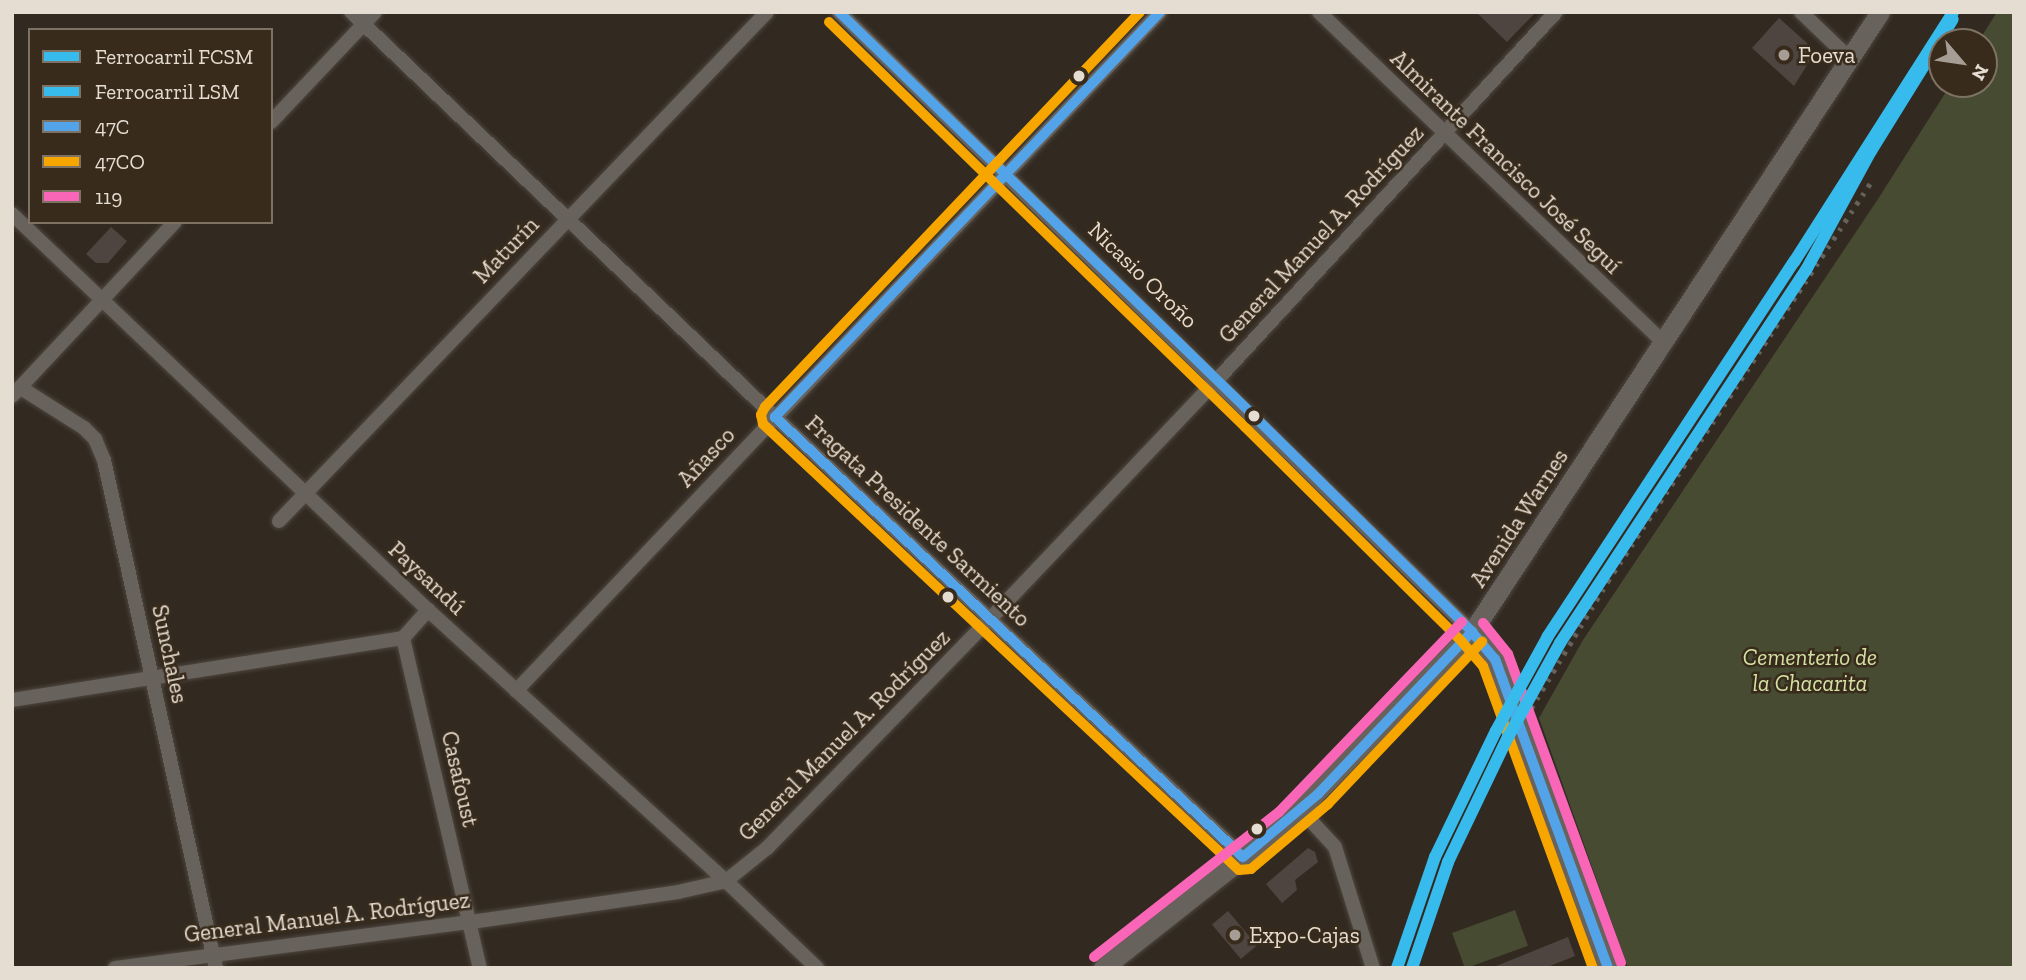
<!DOCTYPE html>
<meta charset="utf-8">
<style>
body{margin:0}
#map{position:relative;width:2026px;height:980px;overflow:hidden;background:#322a21;font-family:"Zilla Slab",serif}
div>[style]{position:absolute}
.green>*{inset:0;background:#464b31;transform-origin:0 0}
.building>*{inset:0;background:#4f4540;transform-origin:0 0}
.roads{filter:drop-shadow(0 0 2px #4e473f) drop-shadow(0 0 2px #4e473f)}
.minor>*{height:14px;margin:-7px;padding:0 7px;transform-origin:7px;border-radius:7px;background:#68625c}
.secondary>*{height:19px;margin:-9.5px;padding:0 9.5px;transform-origin:9.5px;border-radius:9.5px;background:#68625c}
.rail>*{height:5px;margin-top:-2.5px;transform-origin:0;background:repeating-linear-gradient(90deg,#68625c 0 3.5px,transparent 0 10.5px)}
.bus-1>*{height:10px;margin:-5px;padding:0 5px;transform-origin:5px;border-radius:5px;background:#53a3e8}
.bus-2>*{height:10px;margin:-5px;padding:0 5px;transform-origin:5px;border-radius:5px;background:#f7a600}
.bus-3>*{height:10px;margin:-5px;padding:0 5px;transform-origin:5px;border-radius:5px;background:#fa66b7}
.rail-1>*{height:12px;margin:-6px;padding:0 6px;transform-origin:6px;border-radius:6px;background:#37bbed}
.rail-2>*{height:12px;margin:-6px;padding:0 6px;transform-origin:6px;border-radius:6px;background:#37bbed}
.dots>*{width:19px;height:19px;translate:-50% -50%;box-sizing:border-box;border:4px solid #382b1b;border-radius:50%}
span{translate:-50% -50%;white-space:nowrap;text-align:center;line-height:1.15;-webkit-text-stroke:5px #382b1b;paint-order:stroke}
.poi-label{font-size:23px;color:#e5dcd2}
.left{translate:0 -50%;text-align:left}
.street-label{font-size:23px;color:#e5dcd2}
.park-label{font-size:23px;color:#d3e1a4;font-style:italic}
.frame{position:absolute;inset:0;border:14px solid #e5dcd2;pointer-events:none}
.legend{position:absolute;left:28px;top:28px;width:245px;height:196px;box-sizing:border-box;background:#382b1b;border:2px solid #7d7264;margin:0;padding:9px 12px;list-style:none;font-size:21px;color:#e5dcd2}
.legend li{display:flex;align-items:center;gap:14px;height:35px}
.legend b{width:35px;border:2px solid #7d7264}
.north{position:absolute;left:1928px;top:28px;width:70px;height:70px;box-sizing:border-box;background:#382b1b;border:2px solid #7d7264;border-radius:50%;rotate:119deg;font-size:19px;font-weight:700;line-height:28px;text-align:center;color:#e5dcd2}
.north::after{content:'';display:block;margin:auto;width:24px;height:32px;background:#a69e94;clip-path:polygon(50% 0,100% 100%,50% 72%,0 100%)}
</style>
<div id="map">
<div class="green">
<i style="clip-path:polygon(1997px 12px,2014px 12px,2014px 968px,1628px 968px,1539px 718px,1583px 640px,1878px 199px,1951px 84px,1984px 84px,1984px 42px,1978px 42px)"></i>
<i style="left:1515px;top:910px;width:38px;height:67px;rotate:70deg"></i>
</div>
<div class="building">
<i style="clip-path:polygon(1476px 12px,1536px 12px,1507px 42px)"></i>
<i style="clip-path:polygon(1779px 18px,1807px 43px,1809px 62px,1794px 86px,1752px 48px)"></i>
<i style="clip-path:polygon(111px 227px,127px 241px,108px 263px,96px 263px,86px 254px)"></i>
<i style="clip-path:polygon(1308px 848px,1315px 852px,1318px 862px,1295px 880px,1297px 890px,1282px 903px,1266px 884px)"></i>
<i style="left:1228px;top:911px;width:45px;height:21px;rotate:50deg"></i>
<i style="clip-path:polygon(1568px 937px,1575px 956px,1545px 968px,1491px 968px)"></i>
</div>
<div class="roads">
<div class="minor">
<i style="left:351px;top:12px;width:586px;rotate:43.69deg"></i>
<i style="left:775px;top:417px;width:642px;rotate:43.23deg"></i>
<i style="left:839px;top:12px;width:886px;rotate:44.41deg"></i>
<i style="left:1319px;top:12px;width:478px;rotate:43.8deg"></i>
<i style="left:1801px;top:12px;width:68px;rotate:43.8deg"></i>
<i style="left:271px;top:122px;width:151px;rotate:-46.6deg"></i>
<i style="left:12px;top:214px;width:574px;rotate:43.59deg"></i>
<i style="left:428px;top:610px;width:403px;rotate:42.3deg"></i>
<i style="left:726px;top:881px;width:126px;rotate:43.7deg"></i>
<i style="left:21px;top:388px;width:75px;rotate:32.4deg"></i>
<i style="left:84px;top:428px;width:16px;rotate:45deg"></i>
<i style="left:95px;top:439px;width:23px;rotate:67deg"></i>
<i style="left:104px;top:460px;width:520px;rotate:77.57deg"></i>
<i style="left:12px;top:396px;width:238px;rotate:-46.9deg"></i>
<i style="left:279px;top:521px;width:705px;rotate:-46.21deg"></i>
<i style="left:403px;top:638px;width:339px;rotate:76.9deg"></i>
<i style="left:403px;top:638px;width:38px;rotate:-48deg"></i>
<i style="left:516px;top:691px;width:936px;rotate:-46.52deg"></i>
<i style="left:12px;top:700px;width:396px;rotate:-9deg"></i>
<i style="left:1301px;top:810px;width:50px;rotate:47.4deg"></i>
<i style="left:1335px;top:847px;width:127px;rotate:72.6deg"></i>
<i style="left:115px;top:968px;width:359px;rotate:-7.4deg"></i>
<i style="left:471px;top:922px;width:209px;rotate:-8.2deg"></i>
<i style="left:678px;top:892px;width:49px;rotate:-12.9deg"></i>
<i style="left:726px;top:881px;width:53px;rotate:-38.8deg"></i>
<i style="left:767px;top:848px;width:318px;rotate:-45.8deg"></i>
<i style="left:989px;top:620px;width:331px;rotate:-46.5deg"></i>
<i style="left:1217px;top:380px;width:500px;rotate:-47.35deg"></i>
</div>
<div class="secondary">
<i style="left:1472px;top:632px;width:35px;rotate:50deg"></i>
<i style="left:1495px;top:659px;width:329px;rotate:69.9deg"></i>
<i style="left:1103px;top:968px;width:236px;rotate:-38.3deg"></i>
<i style="left:1288px;top:822px;width:264px;rotate:-45.9deg"></i>
<i style="left:1472px;top:632px;width:742px;rotate:-56.65deg"></i>
</div>
</div>
<div class="rail">
<i style="left:1526px;top:717px;width:159px;rotate:-58.9deg"></i>
<i style="left:1608px;top:581px;width:483px;rotate:-56.6deg"></i>
</div>
<div class="bus-1">
<i style="left:839px;top:12px;width:581px;rotate:44.23deg"></i>
<i style="left:1255px;top:417px;width:305px;rotate:44.7deg"></i>
<i style="left:1472px;top:632px;width:35px;rotate:50deg"></i>
<i style="left:1495px;top:659px;width:329px;rotate:69.9deg"></i>
<i style="left:1160px;top:12px;width:559px;rotate:133.55deg"></i>
<i style="left:775px;top:417px;width:642px;rotate:43.23deg"></i>
<i style="left:1243px;top:857px;width:98px;rotate:-40deg"></i>
<i style="left:1318px;top:794px;width:224px;rotate:-46.5deg"></i>
</div>
<div class="bus-2">
<i style="left:1140px;top:12px;width:545px;rotate:133.51deg"></i>
<i style="left:765px;top:407px;width:9px;rotate:117deg"></i>
<i style="left:761px;top:415px;width:9px;rotate:77deg"></i>
<i style="left:763px;top:424px;width:652px;rotate:43.14deg"></i>
<i style="left:1239px;top:870px;width:12px;rotate:-5deg"></i>
<i style="left:1251px;top:869px;width:101px;rotate:-40.2deg"></i>
<i style="left:1328px;top:804px;width:224px;rotate:-46.5deg"></i>
<i style="left:829px;top:22px;width:581px;rotate:44.23deg"></i>
<i style="left:1245px;top:427px;width:305px;rotate:44.7deg"></i>
<i style="left:1462px;top:642px;width:32px;rotate:49deg"></i>
<i style="left:1483px;top:666px;width:321px;rotate:70deg"></i>
</div>
<div class="bus-3">
<i style="left:1483px;top:623px;width:40px;rotate:51deg"></i>
<i style="left:1508px;top:654px;width:329px;rotate:69.9deg"></i>
<i style="left:1094px;top:957px;width:235px;rotate:-38.1deg"></i>
<i style="left:1279px;top:812px;width:264px;rotate:-46.1deg"></i>
</div>
<div class="rail-1">
<i style="left:1397px;top:968px;width:117px;rotate:-71.1deg"></i>
<i style="left:1435px;top:857px;width:140px;rotate:-64.2deg"></i>
<i style="left:1496px;top:731px;width:108px;rotate:-61.3deg"></i>
<i style="left:1548px;top:636px;width:448px;rotate:-56.7deg"></i>
<i style="left:1794px;top:262px;width:296px;rotate:-57.5deg"></i>
</div>
<div class="rail-2">
<i style="left:1412px;top:968px;width:112px;rotate:-71.2deg"></i>
<i style="left:1448px;top:862px;width:139px;rotate:-64.4deg"></i>
<i style="left:1508px;top:737px;width:107px;rotate:-61deg"></i>
<i style="left:1560px;top:643px;width:447px;rotate:-56.6deg"></i>
<i style="left:1806px;top:270px;width:136px;rotate:-61.4deg"></i>
<i style="left:1871px;top:151px;width:155px;rotate:-58.2deg"></i>
</div>
<div class="dots">
<i style="left:1784px;top:55px;background:#a69e94"></i>
<i style="left:1079px;top:76px;background:#e5dcd2"></i>
<i style="left:1254px;top:416px;background:#e5dcd2"></i>
<i style="left:948px;top:597px;background:#e5dcd2"></i>
<i style="left:1257px;top:829px;background:#e5dcd2"></i>
<i style="left:1235px;top:935px;background:#a69e94"></i>
</div>
<div class="poi-label">
<span class="left" style="left:1798px;top:55px">Foeva</span>
<span class="left" style="left:1249px;top:935px">Expo-Cajas</span>
</div>
<div class="street-label">
<span style="left:1506px;top:162px;rotate:44deg">Almirante Francisco José Seguí</span>
<span style="left:1321px;top:234px;rotate:-47deg">General Manuel A. Rodríguez</span>
<span style="left:506px;top:250px;rotate:-46deg">Maturín</span>
<span style="left:1143px;top:275px;rotate:44deg">Nicasio Oroño</span>
<span style="left:706px;top:457px;rotate:-47deg">Añasco</span>
<span style="left:1519px;top:518px;rotate:-57deg">Avenida Warnes</span>
<span style="left:918px;top:521px;rotate:43deg">Fragata Presidente Sarmiento</span>
<span style="left:427px;top:578px;rotate:43deg">Paysandú</span>
<span style="left:170px;top:654px;rotate:78deg">Sunchales</span>
<span style="left:844px;top:735px;rotate:-45deg">General Manuel A. Rodríguez</span>
<span style="left:460px;top:779px;rotate:77deg">Casafoust</span>
<span style="left:327px;top:917px;rotate:-7deg">General Manuel A. Rodríguez</span>
</div>
<div class="park-label">
<span style="left:1810px;top:670px">Cementerio de<br>la Chacarita</span>
</div>
<div class="frame"></div>
<ul class="legend">
<li><b style="height:9px;background:#37bbed"></b>Ferrocarril FCSM</li>
<li><b style="height:9px;background:#37bbed"></b>Ferrocarril LSM</li>
<li><b style="height:9px;background:#53a3e8"></b>47C</li>
<li><b style="height:9px;background:#f7a600"></b>47CO</li>
<li><b style="height:9px;background:#fa66b7"></b>119</li>
</ul>
<div class="north">N</div>
</div>
